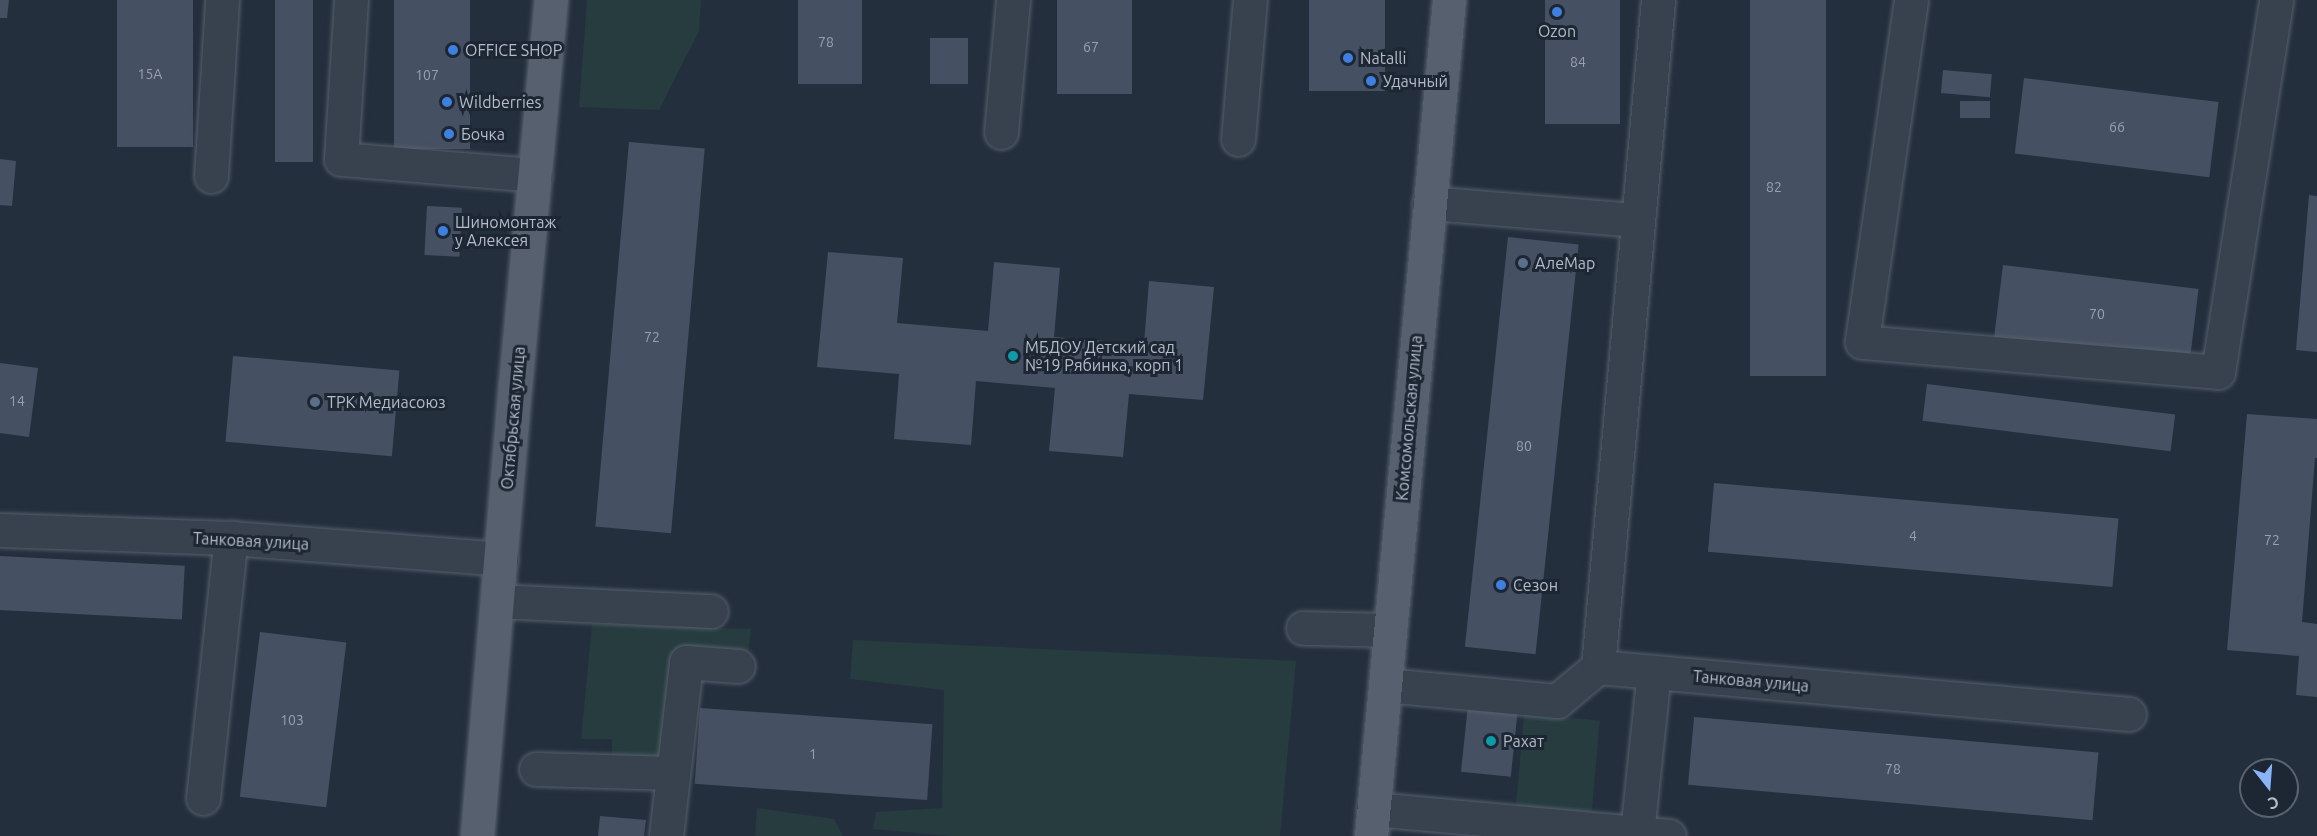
<!DOCTYPE html>
<meta charset="utf-8">
<style>
body{margin:0}
#map{position:relative;width:2317px;height:836px;overflow:hidden;background:#242f3e;font-family:Ubuntu,sans-serif}
div>[style]{position:absolute}
.green>*{inset:0;background:#263c3f;transform-origin:0 0}
.building>*{inset:0;background:#455162;transform-origin:0 0}
.roads{filter:drop-shadow(0 0 2px #565f6c) drop-shadow(0 0 2px #565f6c)}
.minor>*{height:33px;margin:-16.5px;padding:0 16.5px;transform-origin:16.5px;border-radius:16.5px;background:#38414e}
.major>*{height:33px;margin:-16.5px;padding:0 16.5px;transform-origin:16.5px;border-radius:16.5px;background:#56606e}
.dots>*{width:16px;height:16px;translate:-50% -50%;box-sizing:border-box;border:3px solid #1d2633;border-radius:50%}
span{translate:-50% -50%;white-space:nowrap;text-align:center;line-height:1.15;-webkit-text-stroke:6px #1d2633;paint-order:stroke}
.number-label{font-size:14px;color:#98a1af}
.number-label span{-webkit-text-stroke-width:0}
.poi-label{font-size:16px;color:#b4bcc9}
.left{translate:0 -50%;text-align:left}
.street-label{font-size:16px;color:#b4bcc9}
.north{position:absolute;left:2239px;top:758px;width:60px;height:60px;box-sizing:border-box;background:#1d2633;border:2px solid #59626f;border-radius:50%;rotate:163deg;font-size:16px;font-weight:700;line-height:24px;text-align:center;color:#b4bcc9}
.north::after{content:'';display:block;margin:auto;width:21px;height:27px;background:#8ab4f8;clip-path:polygon(50% 0,100% 100%,50% 72%,0 100%)}
</style>
<div id="map">
<div class="green">
<i style="clip-path:polygon(587px 0,701px 0,699px 31px,659px 110px,579px 107px)"></i>
<i style="clip-path:polygon(592px 624px,751px 629px,748px 655px,675px 653px,667px 767px,612px 765px,612px 739px,581px 739px)"></i>
<i style="clip-path:polygon(853px 640px,1296px 661px,1280px 836px,950px 836px,873px 829px,876px 812px,942px 808px,944px 690px,850px 679px)"></i>
<i style="left:1524px;top:714px;width:76px;height:96px;rotate:5deg"></i>
<i style="clip-path:polygon(757px 808px,834px 819px,843px 836px,755px 836px)"></i>
</div>
<div class="building">
<i style="clip-path:polygon(0 0,9px 0,7px 18px,0 18px)"></i>
<i style="left:117px;top:0;width:76px;height:147px"></i>
<i style="left:275px;top:0;width:38px;height:162px"></i>
<i style="left:394px;top:0;width:76px;height:149px"></i>
<i style="left:798px;top:0;width:64px;height:84px"></i>
<i style="left:1057px;top:0;width:75px;height:94px"></i>
<i style="left:1309px;top:0;width:76px;height:91px"></i>
<i style="left:1545px;top:0;width:75px;height:124px"></i>
<i style="left:1750px;top:0;width:76px;height:376px"></i>
<i style="left:930px;top:38px;width:38px;height:46px"></i>
<i style="left:1943px;top:70px;width:49px;height:23px;rotate:5deg"></i>
<i style="left:2024px;top:78px;width:196px;height:76px;rotate:7deg"></i>
<i style="left:1960px;top:101px;width:30px;height:17px"></i>
<i style="left:629px;top:142px;width:76px;height:386px;rotate:5deg"></i>
<i style="clip-path:polygon(0 159px,16px 161px,12px 206px,0 205px)"></i>
<i style="clip-path:polygon(2309px 195px,2317px 196px,2317px 352px,2296px 350px)"></i>
<i style="left:427px;top:206px;width:35px;height:49px;rotate:3deg"></i>
<i style="left:1508px;top:237px;width:71px;height:412px;rotate:6deg"></i>
<i style="clip-path:polygon(828px 252px,903px 258px,897px 323px,988px 331px,994px 262px,1060px 268px,1054px 337px,1144px 344px,1149px 281px,1214px 287px,1203px 400px,1129px 394px,1123px 457px,1049px 451px,1055px 388px,976px 381px,971px 445px,894px 439px,899px 374px,817px 367px)"></i>
<i style="left:2003px;top:265px;width:197px;height:76px;rotate:7deg"></i>
<i style="left:233px;top:356px;width:167px;height:86px;rotate:5deg"></i>
<i style="clip-path:polygon(0 363px,38px 368px,29px 437px,0 433px)"></i>
<i style="left:1927px;top:384px;width:250px;height:37px;rotate:7deg"></i>
<i style="clip-path:polygon(2247px 414px,2317px 419px,2317px 458px,2315px 458px,2302px 622px,2317px 624px,2317px 697px,2296px 695px,2299px 656px,2227px 650px)"></i>
<i style="left:1714px;top:483px;width:406px;height:69px;rotate:5deg"></i>
<i style="left:0;top:556px;width:185px;height:54px;rotate:3deg"></i>
<i style="left:260px;top:632px;width:87px;height:166px;rotate:7deg"></i>
<i style="left:1468px;top:705px;width:50px;height:67px;rotate:6deg"></i>
<i style="left:700px;top:708px;width:233px;height:76px;rotate:4deg"></i>
<i style="left:1694px;top:717px;width:406px;height:68px;rotate:5deg"></i>
<i style="clip-path:polygon(600px 816px,646px 820px,644px 836px,598px 836px)"></i>
</div>
<div class="roads">
<div class="minor">
<i style="left:351px;top:0;width:159px;rotate:93.6deg"></i>
<i style="left:341px;top:159px;width:195px;rotate:4.7deg"></i>
<i style="left:1911px;top:0;width:345px;rotate:98.2deg"></i>
<i style="left:1862px;top:342px;width:357px;rotate:4.8deg"></i>
<i style="left:2218px;top:372px;width:376px;rotate:-81.1deg"></i>
<i style="left:1001px;top:132px;width:133px;rotate:-84.8deg"></i>
<i style="left:1238px;top:139px;width:140px;rotate:-85.1deg"></i>
<i style="left:211px;top:176px;width:176px;rotate:-86.4deg"></i>
<i style="left:1429px;top:203px;width:208px;rotate:4.7deg"></i>
<i style="left:0;top:530px;width:231px;rotate:2deg"></i>
<i style="left:231px;top:538px;width:271px;rotate:4.4deg"></i>
<i style="left:497px;top:601px;width:214px;rotate:2.7deg"></i>
<i style="left:1303px;top:628px;width:86px;rotate:1.3deg"></i>
<i style="left:1598px;top:667px;width:670px;rotate:-84.86deg"></i>
<i style="left:1385px;top:685px;width:173px;rotate:5.3deg"></i>
<i style="left:1557px;top:701px;width:53px;rotate:-39.7deg"></i>
<i style="left:1598px;top:667px;width:533px;rotate:5.06deg"></i>
<i style="left:536px;top:769px;width:137px;rotate:1.7deg"></i>
<i style="left:203px;top:798px;width:262px;rotate:-83.9deg"></i>
<i style="left:1373px;top:809px;width:297px;rotate:5.2deg"></i>
<i style="left:1637px;top:833px;width:162px;rotate:-84deg"></i>
<i style="left:666px;top:836px;width:175px;rotate:-83.4deg"></i>
<i style="left:686px;top:662px;width:52px;rotate:4.4deg"></i>
</div>
<div class="major">
<i style="left:477px;top:836px;width:452px;rotate:-85.2deg"></i>
<i style="left:515px;top:386px;width:388px;rotate:-84.7deg"></i>
<i style="left:1371px;top:836px;width:840px;rotate:-84.67deg"></i>
</div>
</div>
<div class="dots">
<i style="left:1557px;top:12px;background:#3f7fe0"></i>
<i style="left:453px;top:50px;background:#3f7fe0"></i>
<i style="left:1348px;top:58px;background:#3f7fe0"></i>
<i style="left:1371px;top:81px;background:#3f7fe0"></i>
<i style="left:447px;top:102px;background:#3f7fe0"></i>
<i style="left:449px;top:134px;background:#3f7fe0"></i>
<i style="left:443px;top:231px;background:#3f7fe0"></i>
<i style="left:1523px;top:263px;background:#5c6f8a"></i>
<i style="left:1013px;top:356px;background:#0f9aa8"></i>
<i style="left:315px;top:402px;background:#5c6f8a"></i>
<i style="left:1501px;top:585px;background:#3f7fe0"></i>
<i style="left:1491px;top:741px;background:#0f9aa8"></i>
</div>
<div class="number-label">
<span style="left:826px;top:42px">78</span>
<span style="left:1091px;top:47px">67</span>
<span style="left:1578px;top:62px">84</span>
<span style="left:150px;top:74px">15А</span>
<span style="left:427px;top:75px">107</span>
<span style="left:2117px;top:127px">66</span>
<span style="left:1774px;top:187px">82</span>
<span style="left:2097px;top:314px">70</span>
<span style="left:652px;top:337px">72</span>
<span style="left:17px;top:401px">14</span>
<span style="left:1524px;top:446px">80</span>
<span style="left:1913px;top:536px">4</span>
<span style="left:2272px;top:540px">72</span>
<span style="left:292px;top:720px">103</span>
<span style="left:813px;top:754px">1</span>
<span style="left:1893px;top:769px">78</span>
</div>
<div class="poi-label">
<span style="left:1557px;top:31px">Ozon</span>
<span class="left" style="left:465px;top:50px">OFFICE SHOP</span>
<span class="left" style="left:1360px;top:58px">Natalli</span>
<span class="left" style="left:1383px;top:81px">Удачный</span>
<span class="left" style="left:459px;top:102px">Wildberries</span>
<span class="left" style="left:461px;top:134px">Бочка</span>
<span class="left" style="left:455px;top:231px">Шиномонтаж<br>у Алексея</span>
<span class="left" style="left:1535px;top:263px">АлеМар</span>
<span class="left" style="left:1025px;top:356px">МБДОУ Детский сад<br>№19 Рябинка, корп 1</span>
<span class="left" style="left:327px;top:402px">ТРК Медиасоюз</span>
<span class="left" style="left:1513px;top:585px">Сезон</span>
<span class="left" style="left:1503px;top:741px">Рахат</span>
</div>
<div class="street-label">
<span style="left:513px;top:418px;rotate:-85deg">Октябрьская улица</span>
<span style="left:1409px;top:418px;rotate:-85deg">Комсомольская улица</span>
<span style="left:251px;top:541px;rotate:3deg">Танковая улица</span>
<span style="left:1751px;top:681px;rotate:5deg">Танковая улица</span>
</div>
<div class="north">С</div>
</div>
